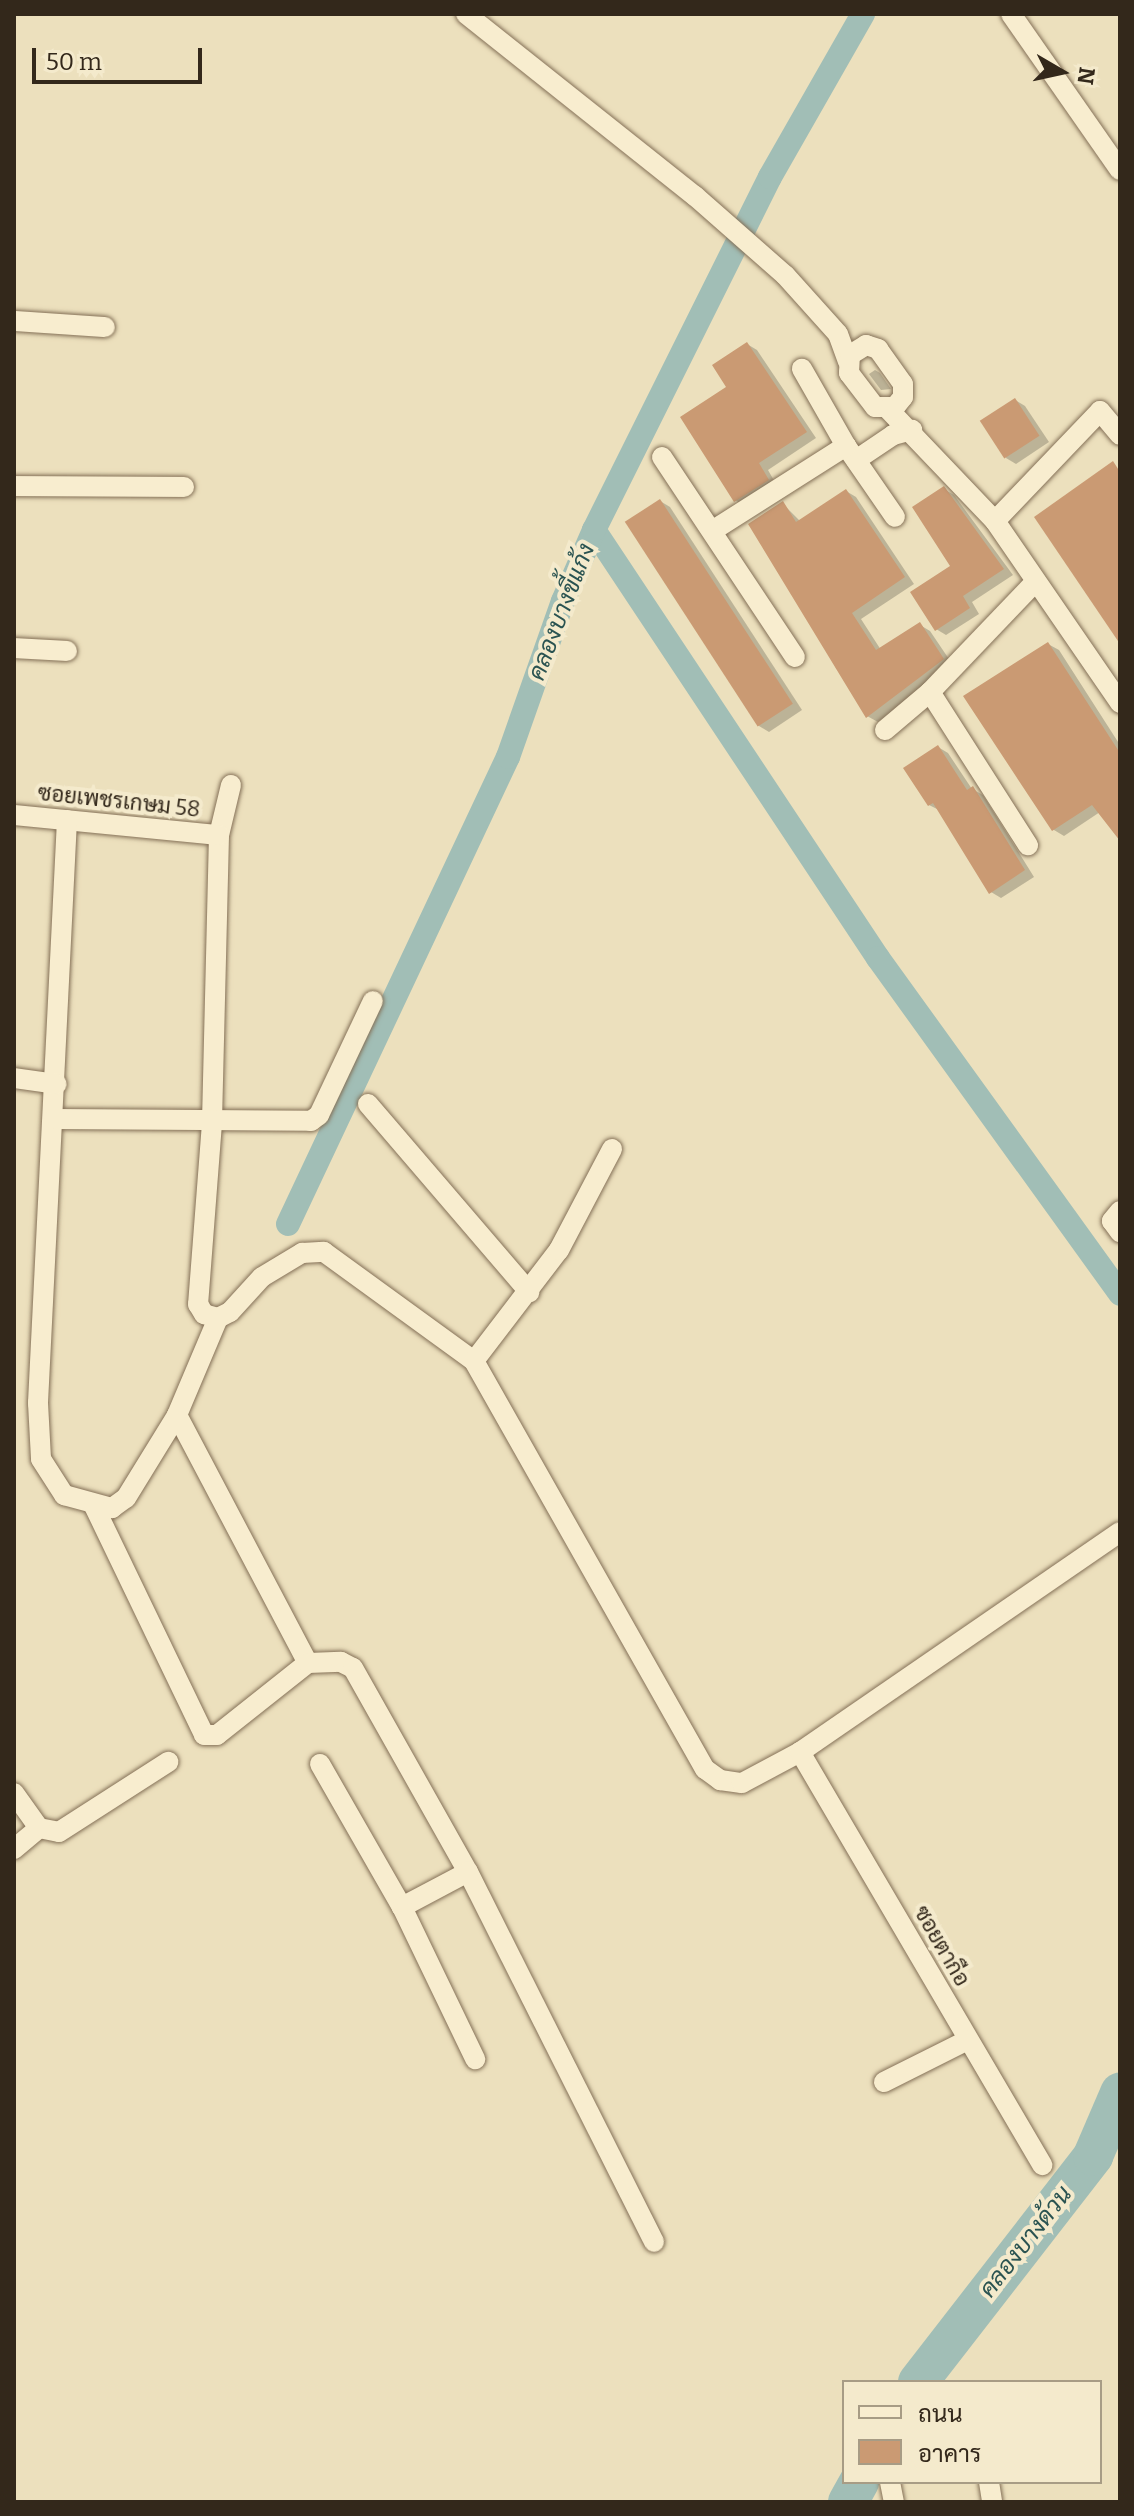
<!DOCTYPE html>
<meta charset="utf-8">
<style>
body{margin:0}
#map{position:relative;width:1134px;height:2516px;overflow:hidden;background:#ece0bd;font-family:Bitter,Sarabun,serif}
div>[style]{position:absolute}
.shadow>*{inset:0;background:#0003}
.canal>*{height:24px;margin:-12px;padding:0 12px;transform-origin:12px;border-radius:12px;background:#a1beb6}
.river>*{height:40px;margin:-20px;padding:0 20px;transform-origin:20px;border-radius:20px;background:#a1beb6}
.building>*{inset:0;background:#ca9a73;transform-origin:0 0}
.roads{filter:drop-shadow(0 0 2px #847057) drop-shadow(0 0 2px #847057)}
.minor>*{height:20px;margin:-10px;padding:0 10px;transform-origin:10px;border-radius:10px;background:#f8edcf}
span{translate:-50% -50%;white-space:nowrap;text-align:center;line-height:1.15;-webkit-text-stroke:8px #f4eacc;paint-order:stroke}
.street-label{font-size:22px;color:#33281b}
.water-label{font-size:24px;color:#2a5351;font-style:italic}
.frame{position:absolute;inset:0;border:16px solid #33281b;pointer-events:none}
.legend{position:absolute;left:842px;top:2380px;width:260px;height:104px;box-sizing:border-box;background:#f4eacc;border:2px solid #a79c85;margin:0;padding:10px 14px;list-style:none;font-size:24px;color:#33281b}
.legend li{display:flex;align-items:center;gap:16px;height:40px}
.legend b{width:40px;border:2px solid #a79c85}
.north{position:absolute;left:1022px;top:32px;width:80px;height:80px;-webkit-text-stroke:6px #f4eacc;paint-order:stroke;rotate:99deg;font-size:22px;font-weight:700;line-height:32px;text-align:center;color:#33281b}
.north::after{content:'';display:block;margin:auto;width:28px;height:36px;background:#33281b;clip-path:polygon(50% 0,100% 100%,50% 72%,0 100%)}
.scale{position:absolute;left:32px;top:48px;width:170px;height:36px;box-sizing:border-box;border:4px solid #33281b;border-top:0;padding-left:10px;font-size:24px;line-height:28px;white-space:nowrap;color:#33281b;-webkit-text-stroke:6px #f4eacc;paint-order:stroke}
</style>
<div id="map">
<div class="shadow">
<i style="clip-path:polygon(747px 344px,757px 350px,816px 438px,768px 470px,776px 484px,745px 506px,735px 500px,729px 388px)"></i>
<i style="clip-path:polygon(875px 370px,880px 373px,891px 389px,881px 390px,869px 374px)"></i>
<i style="clip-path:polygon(1015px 400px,1025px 406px,1049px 442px,1016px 464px,1006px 458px)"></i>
<i style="clip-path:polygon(944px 489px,954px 495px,1013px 575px,972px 602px,979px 614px,946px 635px,936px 629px,952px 567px)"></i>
<i style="clip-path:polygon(846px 491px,856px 497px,914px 584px,861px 619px,881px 650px,920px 625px,930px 631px,953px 665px,878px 722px,867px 716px,783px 504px,800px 521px)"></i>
<i style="clip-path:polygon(660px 501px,670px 507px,802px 710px,769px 732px,759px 726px)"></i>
<i style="clip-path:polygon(1048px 644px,1059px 650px,1120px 745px,1120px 838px,1100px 812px,1064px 836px,1054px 830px,965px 696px)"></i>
<i style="clip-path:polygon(938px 747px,948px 753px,972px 789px,983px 795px,1034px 877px,1001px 898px,991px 892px,941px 811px,929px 805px)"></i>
</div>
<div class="canal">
<i style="left:594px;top:530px;width:514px;rotate:56.43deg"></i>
<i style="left:878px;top:958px;width:414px;rotate:54.2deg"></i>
<i style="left:288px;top:1224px;width:516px;rotate:-64.78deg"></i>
<i style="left:508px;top:757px;width:165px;rotate:-70.6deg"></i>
<i style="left:563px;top:601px;width:77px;rotate:-66.4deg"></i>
<i style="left:594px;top:530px;width:394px;rotate:-63.5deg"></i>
<i style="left:770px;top:177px;width:188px;rotate:-60.3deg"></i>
</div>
<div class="river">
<i style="left:918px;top:2382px;width:286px;rotate:-52.2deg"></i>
<i style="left:1093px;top:2156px;width:69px;rotate:-66.8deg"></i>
<i style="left:848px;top:2502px;width:23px;rotate:-61deg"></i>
</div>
<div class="building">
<i style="clip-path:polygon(747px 342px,807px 432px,759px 463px,769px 480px,734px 502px,680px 417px,726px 387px,712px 365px)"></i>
<i style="left:1015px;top:398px;width:45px;height:42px;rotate:57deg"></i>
<i style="clip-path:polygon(1113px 461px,1120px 472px,1120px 644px,1034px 517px)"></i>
<i style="clip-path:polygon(944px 486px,1004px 569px,963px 596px,970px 608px,935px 631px,910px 592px,950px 566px,912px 507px)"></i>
<i style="clip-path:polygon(846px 489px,905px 577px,852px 613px,876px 650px,920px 622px,944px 659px,866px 718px,748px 524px,783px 501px,796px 522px)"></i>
<i style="left:660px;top:499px;width:244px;height:42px;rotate:57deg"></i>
<i style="clip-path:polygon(1048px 642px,1120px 753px,1120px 841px,1092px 805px,1052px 831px,963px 696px)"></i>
<i style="clip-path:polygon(938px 745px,967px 790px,973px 786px,1025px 870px,989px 894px,933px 803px,928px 806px,903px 768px)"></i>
</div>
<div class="roads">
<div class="minor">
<i style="left:466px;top:14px;width:293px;rotate:38.5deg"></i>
<i style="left:695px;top:196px;width:120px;rotate:41.3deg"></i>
<i style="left:785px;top:275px;width:79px;rotate:48.1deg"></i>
<i style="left:838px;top:334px;width:29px;rotate:70deg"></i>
<i style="left:1011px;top:14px;width:190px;rotate:55.1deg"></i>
<i style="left:14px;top:321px;width:91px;rotate:3.8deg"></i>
<i style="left:866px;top:345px;width:13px;rotate:18deg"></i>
<i style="left:878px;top:349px;width:43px;rotate:54.5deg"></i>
<i style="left:903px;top:384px;width:13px;rotate:90deg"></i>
<i style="left:903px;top:397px;width:13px;rotate:129deg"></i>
<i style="left:895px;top:407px;width:20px;rotate:180deg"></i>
<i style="left:875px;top:407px;width:43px;rotate:-127.4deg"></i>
<i style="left:849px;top:373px;width:18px;rotate:-87deg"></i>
<i style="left:850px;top:355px;width:19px;rotate:-32deg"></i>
<i style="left:888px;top:409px;width:155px;rotate:46.3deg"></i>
<i style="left:995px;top:521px;width:221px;rotate:55.5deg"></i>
<i style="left:846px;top:446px;width:86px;rotate:55.4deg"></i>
<i style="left:662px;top:457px;width:240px;rotate:56.4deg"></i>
<i style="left:856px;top:460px;width:45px;rotate:-34deg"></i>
<i style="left:893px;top:435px;width:20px;rotate:-15deg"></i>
<i style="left:14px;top:486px;width:170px;rotate:0.3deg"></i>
<i style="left:995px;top:521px;width:152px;rotate:-46.3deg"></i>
<i style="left:1100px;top:411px;width:31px;rotate:50deg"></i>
<i style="left:712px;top:531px;width:159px;rotate:-32.4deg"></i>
<i style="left:846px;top:446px;width:89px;rotate:-119.7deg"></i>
<i style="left:14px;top:648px;width:53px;rotate:3.2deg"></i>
<i style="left:930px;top:692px;width:182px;rotate:57.4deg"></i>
<i style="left:885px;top:730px;width:59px;rotate:-40.2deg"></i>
<i style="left:930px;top:692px;width:152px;rotate:-46.3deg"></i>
<i style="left:231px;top:785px;width:51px;rotate:103.5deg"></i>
<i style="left:219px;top:835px;width:288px;rotate:91.4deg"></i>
<i style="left:212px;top:1123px;width:182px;rotate:94.4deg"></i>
<i style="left:198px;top:1304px;width:12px;rotate:59deg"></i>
<i style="left:204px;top:1314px;width:15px;rotate:16deg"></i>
<i style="left:218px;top:1318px;width:13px;rotate:-27deg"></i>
<i style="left:230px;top:1312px;width:47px;rotate:-47.6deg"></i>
<i style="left:262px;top:1277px;width:47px;rotate:-31deg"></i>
<i style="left:302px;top:1253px;width:22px;rotate:-3deg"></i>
<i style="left:324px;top:1252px;width:185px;rotate:36deg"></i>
<i style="left:474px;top:1361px;width:469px;rotate:60.5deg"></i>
<i style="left:705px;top:1769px;width:19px;rotate:36deg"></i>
<i style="left:720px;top:1780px;width:22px;rotate:8deg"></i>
<i style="left:742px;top:1783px;width:66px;rotate:-28.1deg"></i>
<i style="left:800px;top:1752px;width:388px;rotate:-34.5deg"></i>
<i style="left:14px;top:815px;width:206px;rotate:5.6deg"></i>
<i style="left:67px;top:820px;width:584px;rotate:92.85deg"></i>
<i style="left:38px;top:1403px;width:56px;rotate:86.9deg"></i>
<i style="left:41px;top:1459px;width:43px;rotate:57.4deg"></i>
<i style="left:64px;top:1495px;width:50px;rotate:15.2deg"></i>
<i style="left:112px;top:1508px;width:17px;rotate:-36deg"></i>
<i style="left:126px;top:1498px;width:97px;rotate:-58.4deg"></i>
<i style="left:177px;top:1415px;width:105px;rotate:-67.1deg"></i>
<i style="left:14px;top:1078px;width:43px;rotate:7.9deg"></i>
<i style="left:368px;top:1104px;width:248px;rotate:49.4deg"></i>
<i style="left:54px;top:1119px;width:257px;rotate:0.4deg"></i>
<i style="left:311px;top:1121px;width:10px;rotate:-37deg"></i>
<i style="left:319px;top:1115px;width:126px;rotate:-64.7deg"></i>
<i style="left:1120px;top:1211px;width:13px;rotate:129deg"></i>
<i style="left:1112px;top:1221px;width:14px;rotate:54deg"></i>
<i style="left:474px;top:1361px;width:140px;rotate:-52.6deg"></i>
<i style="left:559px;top:1250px;width:114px;rotate:-62.3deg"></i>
<i style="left:177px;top:1415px;width:280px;rotate:62.2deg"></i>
<i style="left:94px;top:1506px;width:254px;rotate:64.3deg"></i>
<i style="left:204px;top:1735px;width:13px"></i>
<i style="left:217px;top:1735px;width:116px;rotate:-38.4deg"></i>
<i style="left:308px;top:1663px;width:33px;rotate:-2deg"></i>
<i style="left:341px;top:1662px;width:13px;rotate:27deg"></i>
<i style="left:353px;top:1668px;width:234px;rotate:60.6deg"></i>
<i style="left:468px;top:1872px;width:414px;rotate:63.3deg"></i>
<i style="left:800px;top:1752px;width:479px;rotate:59.6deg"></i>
<i style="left:320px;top:1764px;width:165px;rotate:60.2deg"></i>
<i style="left:14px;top:1793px;width:43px;rotate:54.5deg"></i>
<i style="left:39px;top:1828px;width:20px;rotate:11deg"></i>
<i style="left:59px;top:1832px;width:130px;rotate:-32.7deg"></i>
<i style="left:14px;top:1849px;width:33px;rotate:-40deg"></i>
<i style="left:468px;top:1872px;width:75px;rotate:152.1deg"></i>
<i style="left:402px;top:1907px;width:169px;rotate:64.3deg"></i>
<i style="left:884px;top:2082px;width:94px;rotate:-26.6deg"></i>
<i style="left:890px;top:2482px;width:20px;rotate:79deg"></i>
<i style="left:989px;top:2482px;width:20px;rotate:81deg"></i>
</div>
</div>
<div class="street-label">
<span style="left:119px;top:801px;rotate:6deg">ซอยเพชรเกษม 58</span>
<span style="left:942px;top:1946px;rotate:60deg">ซอยตากือ</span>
</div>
<div class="water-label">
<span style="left:562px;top:612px;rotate:-69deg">คลองบางขี้แก้ง</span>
<span style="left:1026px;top:2242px;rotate:-52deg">คลองบางด้วน</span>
</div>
<div class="frame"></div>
<ul class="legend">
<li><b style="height:10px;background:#f8edcf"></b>ถนน</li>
<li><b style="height:22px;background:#ca9a73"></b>อาคาร</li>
</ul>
<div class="north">N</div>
<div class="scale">50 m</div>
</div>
